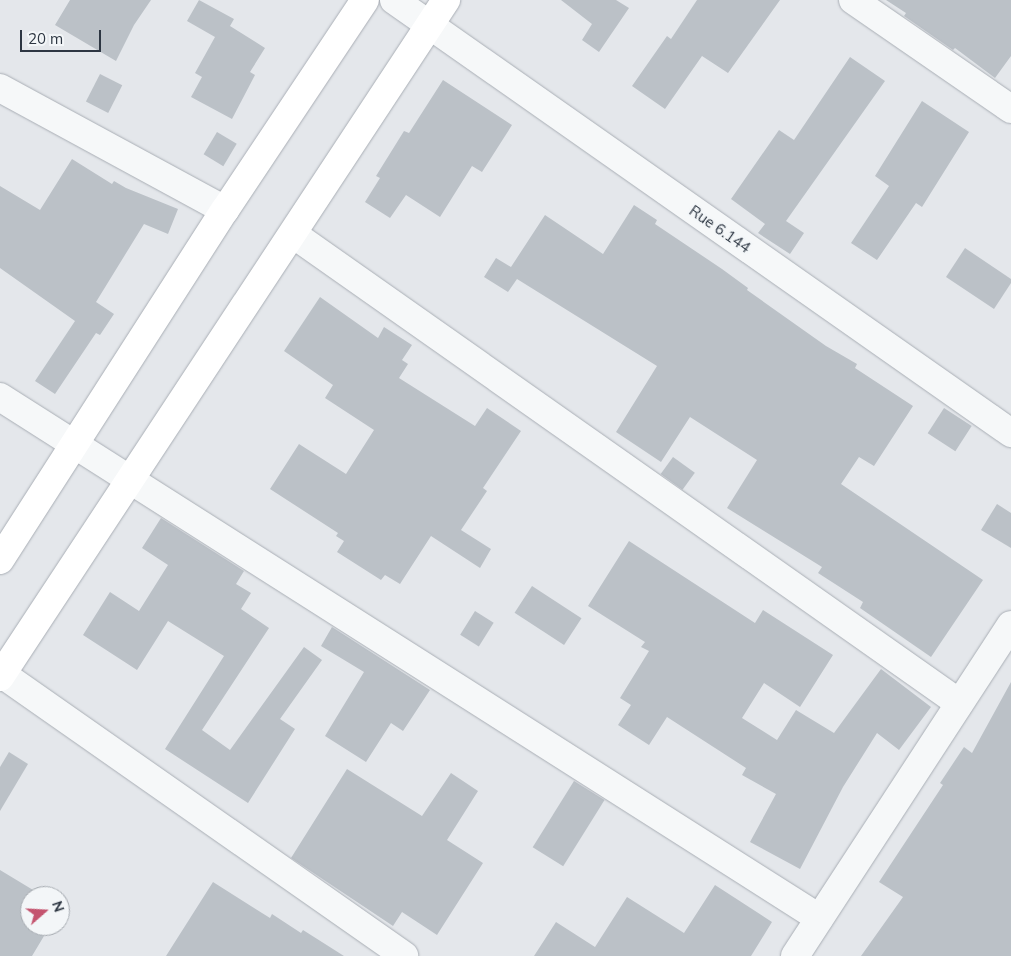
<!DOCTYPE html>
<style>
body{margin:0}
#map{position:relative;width:1011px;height:956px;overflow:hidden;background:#e4e7eb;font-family:Mulish,sans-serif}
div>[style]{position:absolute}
.building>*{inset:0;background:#bbc1c7;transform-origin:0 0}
.roads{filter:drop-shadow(0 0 1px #a9aeb5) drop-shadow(0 0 1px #a9aeb5)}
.street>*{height:28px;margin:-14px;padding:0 14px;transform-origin:14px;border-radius:14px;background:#f6f8f9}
.secondary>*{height:28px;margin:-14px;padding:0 14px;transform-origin:14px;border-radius:14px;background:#fff}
span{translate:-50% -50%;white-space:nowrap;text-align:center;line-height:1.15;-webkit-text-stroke:4px #f3f6f8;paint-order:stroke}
.street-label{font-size:15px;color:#2d3642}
.north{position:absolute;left:20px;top:886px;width:50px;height:50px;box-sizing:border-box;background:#f3f6f8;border:1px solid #a4a9af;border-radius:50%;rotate:71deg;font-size:14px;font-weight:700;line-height:20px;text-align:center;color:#2d3642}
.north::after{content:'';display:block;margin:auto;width:18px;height:22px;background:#c4546f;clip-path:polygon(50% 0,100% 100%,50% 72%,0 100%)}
.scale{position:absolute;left:20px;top:30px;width:81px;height:22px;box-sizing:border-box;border:2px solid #2d3642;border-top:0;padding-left:6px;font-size:15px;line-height:18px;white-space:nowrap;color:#2d3642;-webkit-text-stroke:4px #f3f6f8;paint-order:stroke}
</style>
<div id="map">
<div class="building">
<i style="clip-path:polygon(70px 0,151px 0,134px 25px,116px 61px,55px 25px)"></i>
<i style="clip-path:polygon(199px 0,234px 19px,230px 26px,265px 48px,250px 72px,255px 75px,232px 119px,191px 97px,202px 77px,195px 73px,215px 37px,187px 21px)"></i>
<i style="clip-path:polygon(561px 0,616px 0,629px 8px,599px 52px,582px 40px,592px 24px)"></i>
<i style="clip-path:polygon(697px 0,780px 0,728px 73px,702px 56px,665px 109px,632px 86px,667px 36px,671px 39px)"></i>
<i style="clip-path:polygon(886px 0,1011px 0,1011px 56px,995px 78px,955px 48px,953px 50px,904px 16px,906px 13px)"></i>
<i style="clip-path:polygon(850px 57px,885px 81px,786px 221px,804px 233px,790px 254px,758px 233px,765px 224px,731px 199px,779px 130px,794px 140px)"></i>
<i style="left:100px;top:74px;width:25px;height:31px;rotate:27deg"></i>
<i style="clip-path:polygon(443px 80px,512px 125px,482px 172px,472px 166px,440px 217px,406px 195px,390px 218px,365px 202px,380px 178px,376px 176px,404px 131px,409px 133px)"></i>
<i style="clip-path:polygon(922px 101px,969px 132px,922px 207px,916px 203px,877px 260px,851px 243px,889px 186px,875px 176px)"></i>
<i style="left:217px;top:132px;width:23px;height:26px;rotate:31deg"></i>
<i style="clip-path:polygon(72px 159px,112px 184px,114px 181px,126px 188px,178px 209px,168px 234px,144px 224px,96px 302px,114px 314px,100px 335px,96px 333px,55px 394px,35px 381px,75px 321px,0 268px,0 186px,40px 210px)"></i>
<i style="clip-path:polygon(634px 205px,657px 220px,655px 224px,722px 269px,748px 288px,747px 290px,826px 346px,857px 364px,855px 368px,913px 406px,874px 466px,859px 457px,841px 484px,983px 580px,931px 657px,860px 608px,863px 602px,818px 573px,822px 567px,727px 508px,757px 460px,690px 417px,661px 462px,616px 432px,657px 366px,517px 279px,508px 292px,484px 277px,496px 258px,511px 267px,545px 215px,603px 254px)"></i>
<i style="clip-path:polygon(965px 248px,1011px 279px,1011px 283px,994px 309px,946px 277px)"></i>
<i style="clip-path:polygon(320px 297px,378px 338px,384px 327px,412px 345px,402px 360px,408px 364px,399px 378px,475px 426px,487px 408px,521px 431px,483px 488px,487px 491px,461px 530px,491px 549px,480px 568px,431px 536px,400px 584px,385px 575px,381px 580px,337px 552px,344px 541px,336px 536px,338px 533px,270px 489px,299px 444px,346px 474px,374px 430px,325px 398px,333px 385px,284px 351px)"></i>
<i style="left:944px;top:408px;width:33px;height:30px;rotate:33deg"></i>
<i style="left:673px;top:457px;width:27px;height:21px;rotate:36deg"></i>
<i style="clip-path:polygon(997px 504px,1011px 513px,1011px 548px,981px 530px)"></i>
<i style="clip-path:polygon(161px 518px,244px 571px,236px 584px,251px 593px,241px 609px,269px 628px,202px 730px,230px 750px,304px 647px,322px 660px,280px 719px,295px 729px,248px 803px,165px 749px,224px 656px,168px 621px,137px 670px,83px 635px,110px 592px,139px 611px,168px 565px,142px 548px)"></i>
<i style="clip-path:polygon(629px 541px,755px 623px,763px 610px,833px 655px,800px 707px,764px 683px,742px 718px,777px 740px,796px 710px,834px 733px,881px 669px,931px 707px,899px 750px,877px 733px,843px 787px,800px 869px,750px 842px,776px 794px,742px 775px,746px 768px,667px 717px,649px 745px,618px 725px,631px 705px,620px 698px,649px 651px,641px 647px,645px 642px,588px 606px)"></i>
<i style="left:532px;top:586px;width:59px;height:32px;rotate:33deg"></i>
<i style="left:475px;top:611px;width:22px;height:28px;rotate:32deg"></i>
<i style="clip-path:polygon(332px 627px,430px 690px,403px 731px,391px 723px,366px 762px,325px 736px,364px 672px,321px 646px)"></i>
<i style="clip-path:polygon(1011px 682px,1011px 956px,861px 956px,903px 897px,879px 882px,943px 785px,940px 783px,964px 747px,972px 753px)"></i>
<i style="clip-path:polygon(9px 752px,28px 764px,0 811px,0 767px)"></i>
<i style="clip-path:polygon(347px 769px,422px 816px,451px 773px,478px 791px,447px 840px,483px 863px,437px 935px,402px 912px,393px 926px,291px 858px)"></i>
<i style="left:574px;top:781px;width:36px;height:78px;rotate:32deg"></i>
<i style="clip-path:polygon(0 870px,43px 896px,30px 896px,30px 926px,50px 926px,32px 956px,0 956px)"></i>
<i style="clip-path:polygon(213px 882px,270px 918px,272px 914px,301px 933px,303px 930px,344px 956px,166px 956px)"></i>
<i style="clip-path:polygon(715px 885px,772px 922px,751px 956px,534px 956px,556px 922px,595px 947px,627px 897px,684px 933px)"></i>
</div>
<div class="roads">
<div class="street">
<i style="left:394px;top:0;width:754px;rotate:35.06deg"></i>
<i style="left:853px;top:0;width:192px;rotate:34.6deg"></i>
<i style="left:0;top:88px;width:256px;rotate:28.5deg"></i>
<i style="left:293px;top:234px;width:815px;rotate:35.15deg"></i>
<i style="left:0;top:397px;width:971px;rotate:32.46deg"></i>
<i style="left:2px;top:674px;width:491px;rotate:35deg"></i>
<i style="left:795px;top:956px;width:395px;rotate:-56.9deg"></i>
</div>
<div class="secondary">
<i style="left:0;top:560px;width:416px;rotate:-57.3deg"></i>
<i style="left:225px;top:210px;width:252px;rotate:-56.3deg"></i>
<i style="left:0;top:677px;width:811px;rotate:-56.62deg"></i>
</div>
</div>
<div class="street-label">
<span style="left:720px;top:229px;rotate:35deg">Rue 6.144</span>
</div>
<div class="north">N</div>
<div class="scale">20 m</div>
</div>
